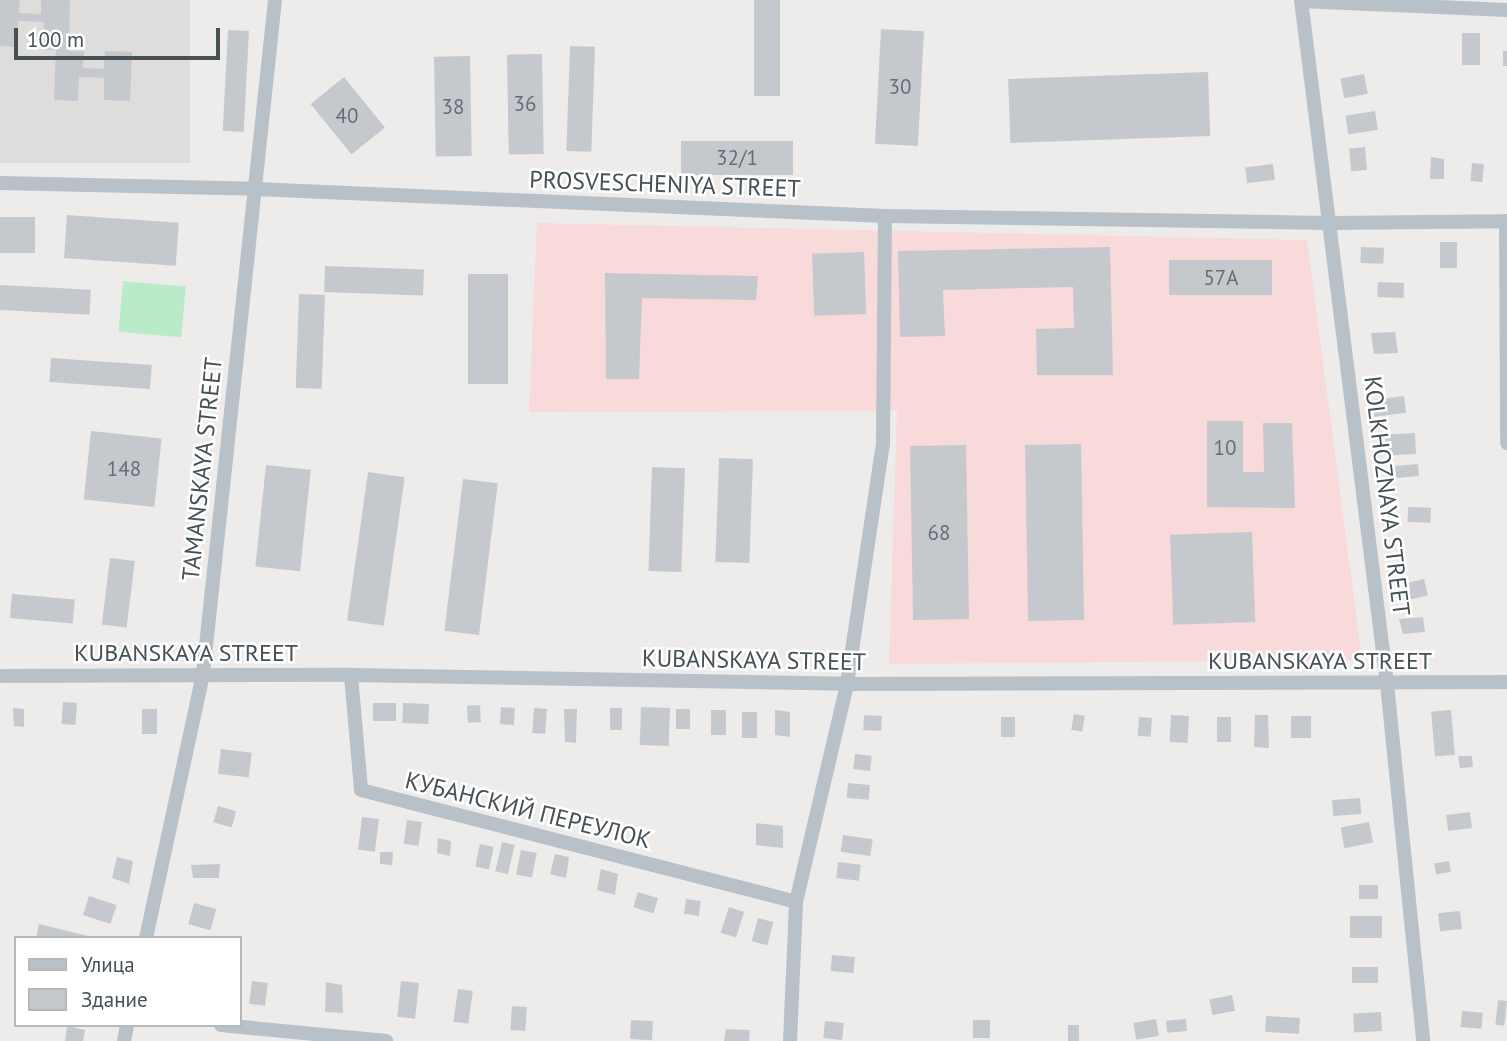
<!DOCTYPE html>
<meta charset="utf-8">
<style>
body{margin:0}
#map{position:relative;width:1507px;height:1041px;overflow:hidden;background:#eeebeb;font-family:"PT Sans",sans-serif}
div>[style]{position:absolute}
.education>*{inset:0;background:#dfdcdc;transform-origin:0 0}
.medical>*{inset:0;background:#f8dadb}
.green>*{inset:0;background:#baebc8;transform-origin:0 0}
.building>*{inset:0;background:#c5c9ce;transform-origin:0 0}
.minor>*{height:14px;margin:-7px;padding:0 7px;transform-origin:7px;border-radius:7px;background:#b7c1c7}
span{translate:-50% -50%;white-space:nowrap;text-align:center;line-height:1.15;-webkit-text-stroke:5px #fff;paint-order:stroke}
.number-label{font-size:21px;color:#656e75}
.number-label span{-webkit-text-stroke-width:0}
.street-label{font-size:24px;color:#455057}
.legend{position:absolute;left:14px;top:936px;width:228px;height:91px;box-sizing:border-box;background:#fff;border:2px solid #b5b9bc;margin:0;padding:9px 12px;list-style:none;font-size:21px;color:#455057}
.legend li{display:flex;align-items:center;gap:14px;height:35px}
.legend b{width:35px;border:2px solid #b5b9bc}
.scale{position:absolute;left:14px;top:28px;width:206px;height:32px;box-sizing:border-box;border:4px solid #455057;border-top:0;padding-left:9px;font-size:21px;line-height:24px;white-space:nowrap;color:#455057;-webkit-text-stroke:5px #fff;paint-order:stroke}
</style>
<div id="map">
<div class="education">
<i style="left:0;top:0;width:190px;height:163px"></i>
</div>
<div class="medical">
<i style="clip-path:polygon(537px 223px,1307px 240px,1362px 660px,889px 664px,897px 411px,529px 412px)"></i>
</div>
<div class="green">
<i style="left:123px;top:281px;width:63px;height:51px;rotate:5deg"></i>
</div>
<div class="building">
<i style="clip-path:polygon(0 0,20px 0,19px 13px,41px 14px,41px 0,70px 0,69px 51px,84px 51px,83px 68px,104px 69px,105px 51px,132px 52px,130px 101px,104px 100px,104px 78px,79px 77px,78px 101px,54px 100px,56px 50px,43px 50px,44px 22px,18px 21px,17px 47px,0 46px)"></i>
<i style="left:754px;top:0;width:26px;height:96px"></i>
<i style="left:881px;top:29px;width:43px;height:115px;rotate:3deg"></i>
<i style="left:228px;top:30px;width:21px;height:101px;rotate:3deg"></i>
<i style="left:1462px;top:33px;width:18px;height:32px"></i>
<i style="left:570px;top:46px;width:25px;height:105px;rotate:2deg"></i>
<i style="left:1503px;top:51px;width:4px;height:15px"></i>
<i style="left:542px;top:54px;width:100px;height:35px;rotate:89deg"></i>
<i style="left:470px;top:56px;width:100px;height:36px;rotate:89deg"></i>
<i style="left:1208px;top:72px;width:64px;height:200px;rotate:88deg"></i>
<i style="left:1364px;top:74px;width:20px;height:24px;rotate:79deg"></i>
<i style="left:344px;top:77px;width:65px;height:43px;rotate:51deg"></i>
<i style="left:1375px;top:111px;width:19px;height:30px;rotate:81deg"></i>
<i style="left:681px;top:141px;width:112px;height:34px"></i>
<i style="left:1365px;top:147px;width:23px;height:16px;rotate:85deg"></i>
<i style="clip-path:polygon(1431px 157px,1444px 159px,1444px 179px,1430px 179px)"></i>
<i style="left:1472px;top:163px;width:12px;height:18px;rotate:5deg"></i>
<i style="left:1273px;top:164px;width:16px;height:28px;rotate:83deg"></i>
<i style="left:67px;top:215px;width:112px;height:43px;rotate:4deg"></i>
<i style="left:0;top:217px;width:35px;height:36px"></i>
<i style="left:1440px;top:242px;width:17px;height:26px"></i>
<i style="clip-path:polygon(1110px 247px,1113px 375px,1037px 375px,1036px 329px,1074px 328px,1073px 287px,943px 290px,945px 336px,900px 337px,898px 251px)"></i>
<i style="left:1361px;top:247px;width:23px;height:16px;rotate:2deg"></i>
<i style="left:864px;top:252px;width:62px;height:52px;rotate:88deg"></i>
<i style="left:1169px;top:260px;width:103px;height:35px"></i>
<i style="left:325px;top:266px;width:99px;height:26px;rotate:2deg"></i>
<i style="clip-path:polygon(605px 273px,758px 276px,756px 300px,642px 298px,639px 379px,606px 379px)"></i>
<i style="left:468px;top:274px;width:40px;height:110px"></i>
<i style="left:1378px;top:282px;width:26px;height:15px;rotate:2deg"></i>
<i style="left:0;top:285px;width:91px;height:25px;rotate:3deg"></i>
<i style="left:299px;top:294px;width:26px;height:94px;rotate:2deg"></i>
<i style="clip-path:polygon(1395px 332px,1398px 353px,1374px 354px,1371px 333px)"></i>
<i style="left:51px;top:358px;width:101px;height:24px;rotate:4deg"></i>
<i style="left:1404px;top:396px;width:17px;height:32px;rotate:83deg"></i>
<i style="clip-path:polygon(1207px 421px,1243px 421px,1243px 472px,1264px 472px,1263px 423px,1292px 423px,1295px 508px,1207px 507px)"></i>
<i style="left:91px;top:431px;width:71px;height:69px;rotate:6deg"></i>
<i style="left:1415px;top:433px;width:21px;height:30px;rotate:87deg"></i>
<i style="left:1081px;top:444px;width:176px;height:56px;rotate:89deg"></i>
<i style="left:966px;top:445px;width:174px;height:56px;rotate:89deg"></i>
<i style="left:719px;top:458px;width:34px;height:104px;rotate:2deg"></i>
<i style="left:1418px;top:464px;width:12px;height:23px;rotate:85deg"></i>
<i style="left:266px;top:465px;width:45px;height:102px;rotate:6deg"></i>
<i style="left:652px;top:467px;width:33px;height:104px;rotate:2deg"></i>
<i style="left:368px;top:472px;width:37px;height:150px;rotate:8deg"></i>
<i style="left:463px;top:479px;width:35px;height:153px;rotate:7deg"></i>
<i style="left:1408px;top:507px;width:23px;height:15px;rotate:2deg"></i>
<i style="left:1252px;top:532px;width:90px;height:82px;rotate:88deg"></i>
<i style="left:110px;top:558px;width:25px;height:67px;rotate:7deg"></i>
<i style="left:1424px;top:579px;width:17px;height:29px;rotate:77deg"></i>
<i style="left:12px;top:594px;width:63px;height:24px;rotate:5deg"></i>
<i style="clip-path:polygon(1423px 617px,1425px 632px,1403px 634px,1399px 619px)"></i>
<i style="left:63px;top:702px;width:14px;height:22px;rotate:4deg"></i>
<i style="left:373px;top:703px;width:23px;height:18px"></i>
<i style="left:403px;top:703px;width:26px;height:20px;rotate:2deg"></i>
<i style="left:480px;top:705px;width:17px;height:13px;rotate:87deg"></i>
<i style="left:501px;top:707px;width:14px;height:17px;rotate:4deg"></i>
<i style="left:641px;top:707px;width:29px;height:38px;rotate:2deg"></i>
<i style="clip-path:polygon(13px 708px,24px 709px,24px 727px,14px 726px)"></i>
<i style="left:534px;top:708px;width:13px;height:25px;rotate:4deg"></i>
<i style="left:610px;top:708px;width:12px;height:22px"></i>
<i style="left:142px;top:709px;width:15px;height:25px"></i>
<i style="clip-path:polygon(564px 709px,577px 709px,576px 743px,565px 742px)"></i>
<i style="left:676px;top:709px;width:14px;height:20px"></i>
<i style="left:711px;top:710px;width:15px;height:25px"></i>
<i style="clip-path:polygon(775px 710px,790px 712px,790px 737px,775px 735px)"></i>
<i style="left:1451px;top:710px;width:45px;height:20px;rotate:85deg"></i>
<i style="left:742px;top:712px;width:15px;height:26px"></i>
<i style="left:1074px;top:714px;width:11px;height:16px;rotate:10deg"></i>
<i style="left:864px;top:715px;width:18px;height:15px;rotate:3deg"></i>
<i style="left:1171px;top:715px;width:18px;height:27px;rotate:3deg"></i>
<i style="clip-path:polygon(1255px 715px,1268px 715px,1269px 748px,1254px 747px)"></i>
<i style="left:1291px;top:716px;width:20px;height:22px"></i>
<i style="left:1001px;top:717px;width:14px;height:20px"></i>
<i style="left:1139px;top:717px;width:13px;height:19px;rotate:4deg"></i>
<i style="left:1217px;top:717px;width:14px;height:25px"></i>
<i style="left:221px;top:749px;width:31px;height:25px;rotate:7deg"></i>
<i style="left:855px;top:754px;width:17px;height:15px;rotate:7deg"></i>
<i style="clip-path:polygon(1458px 756px,1472px 756px,1473px 767px,1460px 768px)"></i>
<i style="left:848px;top:783px;width:22px;height:15px;rotate:5deg"></i>
<i style="left:1360px;top:798px;width:16px;height:28px;rotate:86deg"></i>
<i style="left:218px;top:806px;width:19px;height:17px;rotate:16deg"></i>
<i style="left:1470px;top:812px;width:16px;height:24px;rotate:83deg"></i>
<i style="left:362px;top:817px;width:17px;height:33px;rotate:7deg"></i>
<i style="left:407px;top:820px;width:15px;height:24px;rotate:8deg"></i>
<i style="left:1369px;top:822px;width:21px;height:29px;rotate:79deg"></i>
<i style="clip-path:polygon(756px 823px,783px 826px,783px 848px,756px 845px)"></i>
<i style="left:843px;top:835px;width:30px;height:17px;rotate:8deg"></i>
<i style="clip-path:polygon(438px 838px,451px 841px,450px 856px,437px 853px)"></i>
<i style="left:502px;top:842px;width:13px;height:30px;rotate:13deg"></i>
<i style="left:480px;top:844px;width:14px;height:23px;rotate:12deg"></i>
<i style="left:521px;top:850px;width:16px;height:25px;rotate:11deg"></i>
<i style="clip-path:polygon(380px 852px,393px 852px,392px 865px,380px 864px)"></i>
<i style="clip-path:polygon(555px 854px,569px 857px,566px 878px,550px 874px)"></i>
<i style="clip-path:polygon(117px 857px,133px 861px,129px 884px,112px 878px)"></i>
<i style="left:1449px;top:861px;width:11px;height:15px;rotate:80deg"></i>
<i style="left:838px;top:862px;width:23px;height:16px;rotate:7deg"></i>
<i style="clip-path:polygon(220px 864px,219px 878px,193px 878px,191px 865px)"></i>
<i style="clip-path:polygon(601px 869px,618px 874px,615px 895px,597px 890px)"></i>
<i style="left:1359px;top:885px;width:19px;height:14px"></i>
<i style="left:638px;top:892px;width:21px;height:16px;rotate:17deg"></i>
<i style="left:89px;top:896px;width:29px;height:20px;rotate:18deg"></i>
<i style="left:686px;top:899px;width:15px;height:15px;rotate:8deg"></i>
<i style="left:194px;top:903px;width:23px;height:22px;rotate:15deg"></i>
<i style="left:729px;top:907px;width:16px;height:27px;rotate:18deg"></i>
<i style="left:1460px;top:911px;width:18px;height:22px;rotate:84deg"></i>
<i style="left:1350px;top:916px;width:32px;height:22px"></i>
<i style="left:758px;top:918px;width:16px;height:24px;rotate:15deg"></i>
<i style="clip-path:polygon(39px 924px,92px 937px,92px 938px,36px 938px)"></i>
<i style="left:832px;top:955px;width:23px;height:16px;rotate:5deg"></i>
<i style="left:1352px;top:967px;width:26px;height:16px"></i>
<i style="left:252px;top:981px;width:16px;height:23px;rotate:7deg"></i>
<i style="left:401px;top:981px;width:18px;height:36px;rotate:6deg"></i>
<i style="clip-path:polygon(326px 982px,342px 985px,343px 1013px,325px 1012px)"></i>
<i style="left:458px;top:989px;width:15px;height:33px;rotate:8deg"></i>
<i style="left:1232px;top:995px;width:16px;height:23px;rotate:79deg"></i>
<i style="left:1498px;top:1000px;width:9px;height:25px;rotate:6deg"></i>
<i style="left:512px;top:1006px;width:15px;height:24px;rotate:4deg"></i>
<i style="left:1462px;top:1011px;width:21px;height:16px;rotate:5deg"></i>
<i style="left:1381px;top:1012px;width:19px;height:28px;rotate:87deg"></i>
<i style="left:1266px;top:1016px;width:34px;height:16px;rotate:3deg"></i>
<i style="left:1156px;top:1019px;width:17px;height:23px;rotate:80deg"></i>
<i style="left:1186px;top:1019px;width:12px;height:20px;rotate:85deg"></i>
<i style="left:631px;top:1020px;width:22px;height:19px;rotate:3deg"></i>
<i style="left:973px;top:1020px;width:17px;height:18px"></i>
<i style="left:825px;top:1021px;width:19px;height:17px;rotate:6deg"></i>
<i style="left:1068px;top:1025px;width:11px;height:16px"></i>
<i style="clip-path:polygon(67px 1026px,85px 1030px,83px 1041px,65px 1041px)"></i>
<i style="clip-path:polygon(726px 1029px,750px 1030px,749px 1041px,724px 1041px)"></i>
</div>
<div class="minor">
<i style="left:1301px;top:0;width:689px;rotate:82.83deg"></i>
<i style="left:1387px;top:684px;width:359px;rotate:84.2deg"></i>
<i style="left:1301px;top:1px;width:206px;rotate:2.5deg"></i>
<i style="left:0;top:183px;width:255px;rotate:1.3deg"></i>
<i style="left:255px;top:189px;width:631px;rotate:2.45deg"></i>
<i style="left:885px;top:216px;width:444px;rotate:0.9deg"></i>
<i style="left:1329px;top:223px;width:178px;rotate:-0.6deg"></i>
<i style="left:1506px;top:221px;width:222px;rotate:89.7deg"></i>
<i style="left:351px;top:675px;width:115px;rotate:85deg"></i>
<i style="left:361px;top:790px;width:449px;rotate:14.4deg"></i>
<i style="left:0;top:676px;width:351px;rotate:-0.2deg"></i>
<i style="left:351px;top:675px;width:496px;rotate:1deg"></i>
<i style="left:847px;top:684px;width:660px;rotate:-0.17deg"></i>
<i style="left:146px;top:938px;width:270px;rotate:-77.8deg"></i>
<i style="left:203px;top:674px;width:678px;rotate:-83.9deg"></i>
<i style="left:221px;top:1025px;width:166px;rotate:5.5deg"></i>
<i style="left:124px;top:1041px;width:16px;rotate:-79deg"></i>
<i style="left:790px;top:1041px;width:139px;rotate:-87.5deg"></i>
<i style="left:796px;top:902px;width:224px;rotate:-76.8deg"></i>
<i style="left:847px;top:684px;width:243px;rotate:-81.5deg"></i>
<i style="left:883px;top:444px;width:228px;rotate:-89.5deg"></i>
</div>
<div class="number-label">
<span style="left:900px;top:87px">30</span>
<span style="left:525px;top:104px">36</span>
<span style="left:453px;top:107px">38</span>
<span style="left:347px;top:116px">40</span>
<span style="left:737px;top:158px">32/1</span>
<span style="left:1221px;top:278px">57А</span>
<span style="left:1225px;top:448px">10</span>
<span style="left:124px;top:469px">148</span>
<span style="left:939px;top:533px">68</span>
</div>
<div class="street-label">
<span style="left:665px;top:184px;rotate:2deg">PROSVESCHENIYA STREET</span>
<span style="left:202px;top:469px;rotate:-84deg">TAMANSKAYA STREET</span>
<span style="left:1387px;top:496px;rotate:83deg">KOLKHOZNAYA STREET</span>
<span style="left:186px;top:653px">KUBANSKAYA STREET</span>
<span style="left:754px;top:660px;rotate:1deg">KUBANSKAYA STREET</span>
<span style="left:1320px;top:661px">KUBANSKAYA STREET</span>
<span style="left:528px;top:810px;rotate:14deg">КУБАНСКИЙ ПЕРЕУЛОК</span>
</div>
<ul class="legend">
<li><b style="height:9px;background:#b7c1c7"></b>Улица</li>
<li><b style="height:19px;background:#c5c9ce"></b>Здание</li>
</ul>
<div class="scale">100 m</div>
</div>
